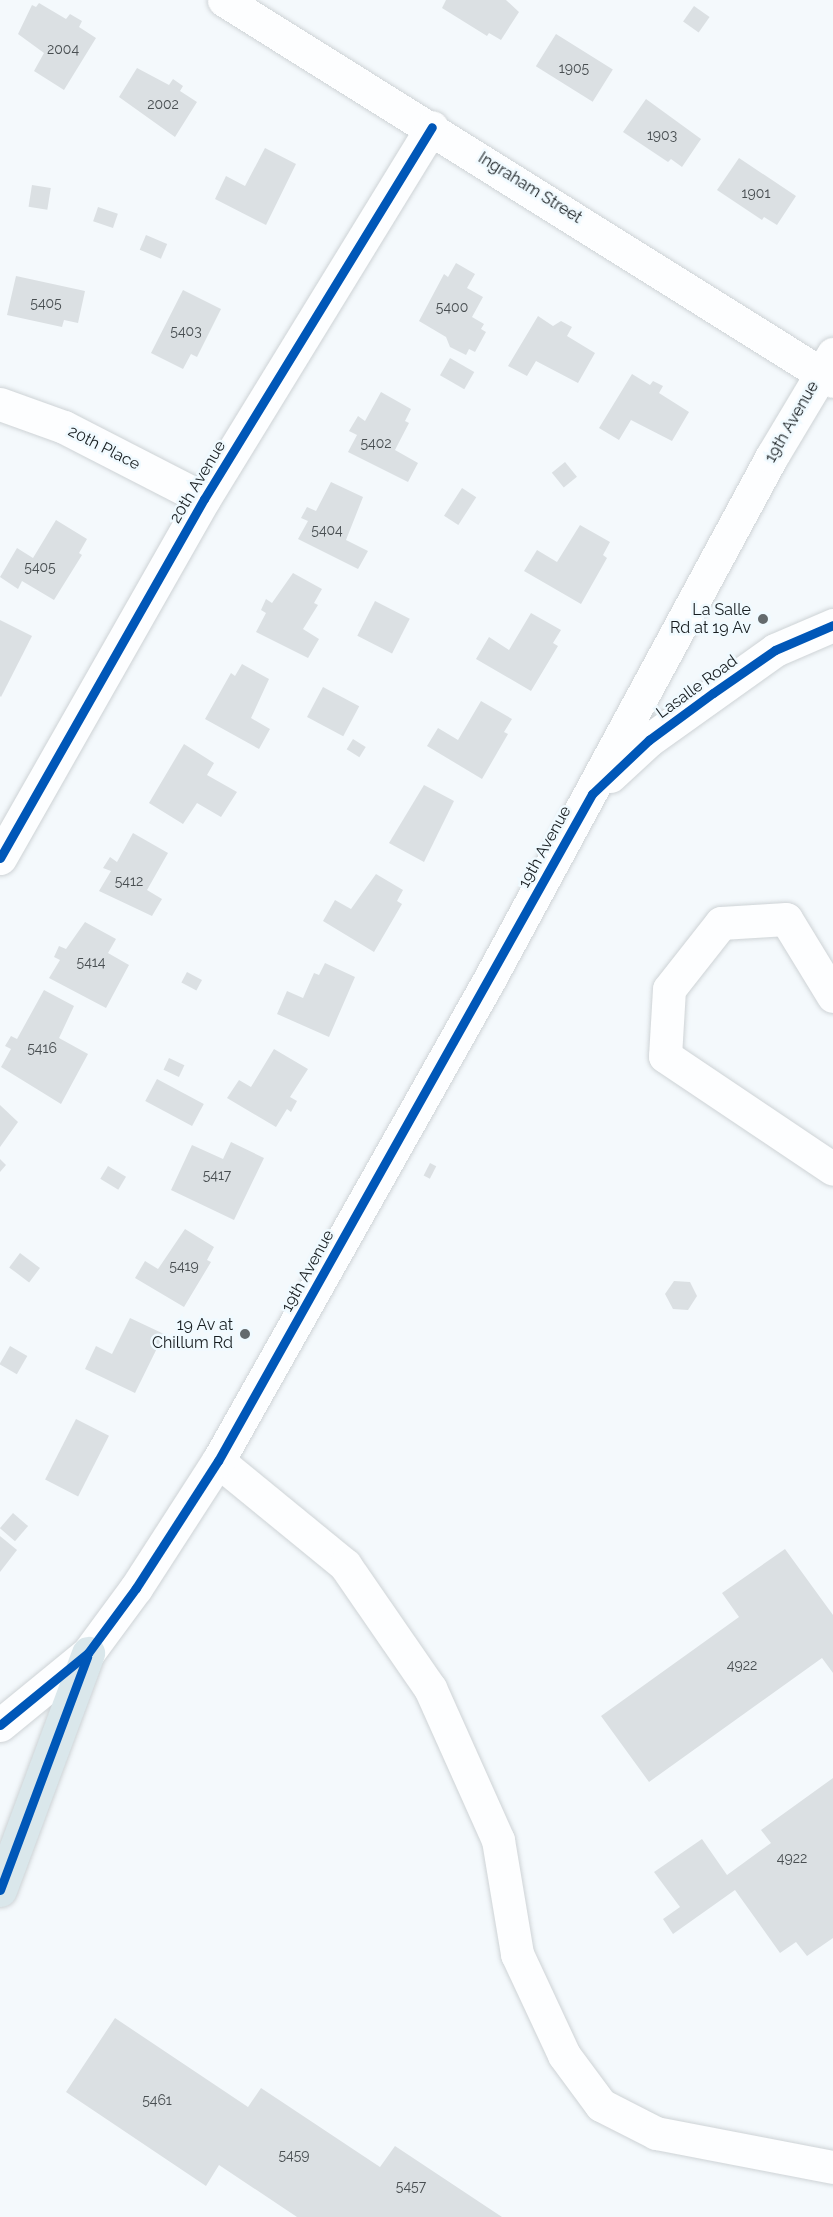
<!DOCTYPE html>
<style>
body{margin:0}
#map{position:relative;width:833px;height:2217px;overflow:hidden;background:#f4f9fc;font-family:Raleway,sans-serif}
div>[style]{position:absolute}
.building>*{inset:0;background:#dbe0e3;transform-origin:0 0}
.roads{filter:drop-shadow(0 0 2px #ced3d6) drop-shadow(0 0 2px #ced3d6)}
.minor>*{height:33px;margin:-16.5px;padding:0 16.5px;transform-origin:16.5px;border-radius:16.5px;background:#fdfeff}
.major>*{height:33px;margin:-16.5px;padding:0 16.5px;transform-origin:16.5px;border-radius:16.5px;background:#dae7eb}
.cycleway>*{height:9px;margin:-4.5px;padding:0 4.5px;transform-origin:4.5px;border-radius:4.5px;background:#0057b8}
.dots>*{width:16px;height:16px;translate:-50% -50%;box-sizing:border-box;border:3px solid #f0faff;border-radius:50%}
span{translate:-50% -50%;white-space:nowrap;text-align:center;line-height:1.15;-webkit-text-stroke:5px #f0faff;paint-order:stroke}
.number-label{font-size:14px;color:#484e51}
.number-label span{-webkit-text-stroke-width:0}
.street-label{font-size:16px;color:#171d20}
.poi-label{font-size:16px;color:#171d20}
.right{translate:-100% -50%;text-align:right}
</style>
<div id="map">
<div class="building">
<i style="clip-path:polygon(446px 0,506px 0,519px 12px,501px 40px,489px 33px,487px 36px,442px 8px)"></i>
<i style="clip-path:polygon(39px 3px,66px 19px,70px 14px,82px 21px,79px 27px,96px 38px,64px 90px,34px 71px,44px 53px,18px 34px,32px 5px,36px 7px)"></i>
<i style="left:694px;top:6px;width:19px;height:19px;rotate:35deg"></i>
<i style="left:556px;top:34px;width:67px;height:38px;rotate:32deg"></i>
<i style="clip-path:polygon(137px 68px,169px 85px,173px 79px,183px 86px,180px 91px,197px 102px,175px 137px,119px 97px)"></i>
<i style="clip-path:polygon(646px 99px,701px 139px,682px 167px,671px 159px,668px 162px,623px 132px)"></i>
<i style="clip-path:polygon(265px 148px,296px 164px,266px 225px,215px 199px,226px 176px,245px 186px)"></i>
<i style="clip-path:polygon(739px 158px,796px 196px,777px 225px,764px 217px,762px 220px,717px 190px)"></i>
<i style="left:32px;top:185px;width:19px;height:22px;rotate:9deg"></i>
<i style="left:98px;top:207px;width:21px;height:15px;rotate:19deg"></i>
<i style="left:146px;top:235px;width:23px;height:16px;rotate:23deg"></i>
<i style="clip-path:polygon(456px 263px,475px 274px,467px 288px,483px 297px,472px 317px,484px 324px,481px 329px,486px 332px,475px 352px,469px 349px,466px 355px,450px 347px,446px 337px,419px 321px,444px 274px,448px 277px)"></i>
<i style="clip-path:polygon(16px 276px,85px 291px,78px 323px,64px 320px,62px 327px,7px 315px)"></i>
<i style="clip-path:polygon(183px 290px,221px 309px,197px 357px,191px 354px,183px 369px,151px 353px)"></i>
<i style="clip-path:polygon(538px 316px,553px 326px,561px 321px,572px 327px,567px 336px,595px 353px,578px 383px,536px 361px,527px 376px,508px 366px)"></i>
<i style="left:450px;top:358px;width:28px;height:20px;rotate:30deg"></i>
<i style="clip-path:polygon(632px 374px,650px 385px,653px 381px,663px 386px,659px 393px,689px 412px,672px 441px,631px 420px,619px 440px,599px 428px)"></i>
<i style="clip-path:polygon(381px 392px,411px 409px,405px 421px,409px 423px,395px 450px,418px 463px,408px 482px,348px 452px,357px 435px,349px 431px,358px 416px,365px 421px)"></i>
<i style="left:565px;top:462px;width:19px;height:17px;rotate:51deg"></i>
<i style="clip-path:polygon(331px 482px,363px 497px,346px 540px,368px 551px,358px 569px,298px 539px,308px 521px,301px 518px,307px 507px,316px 511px)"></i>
<i style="left:462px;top:488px;width:17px;height:33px;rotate:33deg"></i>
<i style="clip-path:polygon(56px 520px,87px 539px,79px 553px,82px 555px,54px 600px,22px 581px,18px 589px,0 577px,17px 548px,33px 558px)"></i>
<i style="clip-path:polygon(580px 525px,610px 542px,603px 555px,607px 558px,581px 604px,524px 571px,537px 550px,557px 562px)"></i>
<i style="clip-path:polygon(293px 573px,322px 589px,314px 603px,318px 605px,303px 629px,319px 639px,308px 658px,256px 632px,266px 613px,261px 610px,266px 599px,272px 603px)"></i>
<i style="left:375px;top:601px;width:39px;height:39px;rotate:27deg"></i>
<i style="clip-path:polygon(531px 613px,561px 630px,553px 643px,558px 646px,531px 691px,476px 659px,489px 637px,509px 650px)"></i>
<i style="clip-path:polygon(0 620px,32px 636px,1px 697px,0 696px)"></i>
<i style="clip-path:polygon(242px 664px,269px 679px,251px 718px,270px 729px,259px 749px,205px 719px,231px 673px,235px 676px)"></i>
<i style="left:323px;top:687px;width:41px;height:34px;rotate:28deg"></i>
<i style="clip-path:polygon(481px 701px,512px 719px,504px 732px,508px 734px,482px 779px,427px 746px,438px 728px,458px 740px)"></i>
<i style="left:353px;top:739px;width:15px;height:12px;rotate:32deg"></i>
<i style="clip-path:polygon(184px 744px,214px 763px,207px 775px,237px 792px,221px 817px,197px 803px,183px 824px,149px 803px)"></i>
<i style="clip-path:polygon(424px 785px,454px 801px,424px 862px,389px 843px)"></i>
<i style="clip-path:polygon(133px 833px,168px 853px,147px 890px,162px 899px,152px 916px,99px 891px,111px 871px,103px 868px,110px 857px,117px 862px)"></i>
<i style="clip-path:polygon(376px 874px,403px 890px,397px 901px,402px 904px,374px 952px,323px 921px,335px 900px,351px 909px)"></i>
<i style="clip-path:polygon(85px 922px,116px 939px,108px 953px,129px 965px,106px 1008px,49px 978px,60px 960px,54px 957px,59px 946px,66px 949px)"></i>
<i style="clip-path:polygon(325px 963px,355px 977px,329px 1037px,277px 1014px,287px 991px,303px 998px,314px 973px,319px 975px)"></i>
<i style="left:187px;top:972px;width:17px;height:12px;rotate:28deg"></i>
<i style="clip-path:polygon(44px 990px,74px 1006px,59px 1038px,88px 1054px,61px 1104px,1px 1067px,11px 1049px,5px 1046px,11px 1036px,17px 1039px)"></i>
<i style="clip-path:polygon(274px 1049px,308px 1069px,290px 1097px,297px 1101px,291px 1112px,287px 1109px,276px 1127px,227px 1098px,239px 1080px,251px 1087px)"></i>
<i style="left:169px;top:1058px;width:17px;height:13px;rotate:25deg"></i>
<i style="left:157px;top:1079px;width:53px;height:25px;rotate:28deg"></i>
<i style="clip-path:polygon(0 1105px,18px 1122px,0 1147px)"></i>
<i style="clip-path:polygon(231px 1142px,264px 1158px,234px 1220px,171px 1190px,192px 1145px,223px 1159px)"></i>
<i style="clip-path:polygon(0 1159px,6px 1165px,0 1172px)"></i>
<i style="left:430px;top:1163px;width:7px;height:14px;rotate:27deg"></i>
<i style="left:108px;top:1166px;width:21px;height:15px;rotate:31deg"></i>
<i style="clip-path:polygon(185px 1229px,214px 1247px,207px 1260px,211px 1262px,184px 1307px,135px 1278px,145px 1261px,158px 1269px)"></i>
<i style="left:20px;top:1253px;width:25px;height:18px;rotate:37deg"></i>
<i style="clip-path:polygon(674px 1281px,690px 1282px,697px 1296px,688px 1310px,673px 1309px,665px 1294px)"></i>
<i style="clip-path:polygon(130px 1318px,164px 1334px,135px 1393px,85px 1369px,96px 1346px,112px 1354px)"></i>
<i style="left:10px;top:1346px;width:20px;height:21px;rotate:30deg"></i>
<i style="left:76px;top:1419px;width:37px;height:68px;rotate:27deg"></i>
<i style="left:13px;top:1513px;width:20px;height:20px;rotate:41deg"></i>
<i style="clip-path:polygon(0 1536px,17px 1550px,0 1572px)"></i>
<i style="clip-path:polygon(785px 1549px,833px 1615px,833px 1673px,822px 1658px,649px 1782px,601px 1716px,739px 1617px,722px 1593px)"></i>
<i style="clip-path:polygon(833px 1778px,833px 1938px,807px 1956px,796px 1942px,780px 1953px,735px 1890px,673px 1934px,663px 1919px,680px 1907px,654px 1872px,702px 1839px,727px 1875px,771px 1843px,761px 1830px)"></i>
<i style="clip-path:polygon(115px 2018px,248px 2107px,261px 2088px,380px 2167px,395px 2146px,502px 2217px,297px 2217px,219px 2165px,206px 2186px,66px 2092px)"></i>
</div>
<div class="roads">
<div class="minor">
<i style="left:224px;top:0;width:718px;rotate:32.03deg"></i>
<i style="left:0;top:404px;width:68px;rotate:19.8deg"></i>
<i style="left:64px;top:427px;width:157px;rotate:27.2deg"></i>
<i style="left:610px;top:776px;width:53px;rotate:-42.7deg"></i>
<i style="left:649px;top:740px;width:155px;rotate:-35.5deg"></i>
<i style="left:775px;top:650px;width:63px;rotate:-23.3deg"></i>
<i style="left:0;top:858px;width:413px;rotate:-60.4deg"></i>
<i style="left:204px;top:499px;width:436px;rotate:-58.5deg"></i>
<i style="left:833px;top:996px;width:90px;rotate:-121.4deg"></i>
<i style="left:786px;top:919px;width:65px;rotate:176.5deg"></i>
<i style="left:721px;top:923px;width:84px;rotate:128.2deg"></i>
<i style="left:669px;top:989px;width:67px;rotate:93.4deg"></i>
<i style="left:665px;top:1056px;width:202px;rotate:33.9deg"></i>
<i style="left:218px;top:1461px;width:164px;rotate:39.3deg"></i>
<i style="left:345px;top:1565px;width:150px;rotate:55.4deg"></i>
<i style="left:430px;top:1688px;width:167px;rotate:65.9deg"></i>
<i style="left:498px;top:1840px;width:116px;rotate:80.5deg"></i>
<i style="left:517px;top:1954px;width:111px;rotate:65deg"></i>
<i style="left:564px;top:2055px;width:62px;rotate:53.5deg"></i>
<i style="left:601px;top:2105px;width:62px;rotate:27deg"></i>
<i style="left:656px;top:2133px;width:180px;rotate:10.9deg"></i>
<i style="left:0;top:1725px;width:114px;rotate:-39.3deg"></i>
<i style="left:88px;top:1653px;width:81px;rotate:-53.6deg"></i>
<i style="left:136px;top:1588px;width:151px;rotate:-57.2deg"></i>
<i style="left:218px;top:1461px;width:552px;rotate:-60.6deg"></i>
<i style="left:489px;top:980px;width:596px;rotate:-61.63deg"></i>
<i style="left:772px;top:456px;width:119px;rotate:-59.1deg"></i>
</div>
<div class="major">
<i style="left:0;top:1890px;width:253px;rotate:-69.6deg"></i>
</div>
</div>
<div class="cycleway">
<i style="left:0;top:858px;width:413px;rotate:-60.4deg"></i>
<i style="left:204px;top:499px;width:436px;rotate:-58.5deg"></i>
<i style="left:0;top:1725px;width:114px;rotate:-39.3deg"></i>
<i style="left:88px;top:1653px;width:81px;rotate:-53.6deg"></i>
<i style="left:136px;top:1588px;width:151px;rotate:-57.2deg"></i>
<i style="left:218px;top:1461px;width:765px;rotate:-60.72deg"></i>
<i style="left:592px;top:794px;width:79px;rotate:-43.5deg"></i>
<i style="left:649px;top:740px;width:79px;rotate:-36.3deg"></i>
<i style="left:713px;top:693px;width:75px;rotate:-34.7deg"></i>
<i style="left:775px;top:650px;width:63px;rotate:-23.3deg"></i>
<i style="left:0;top:1890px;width:249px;rotate:-69.5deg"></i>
</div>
<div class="dots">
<i style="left:763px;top:619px;background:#646a6d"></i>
<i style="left:245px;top:1334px;background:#646a6d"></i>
</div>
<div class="number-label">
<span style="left:63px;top:49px">2004</span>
<span style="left:574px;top:68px">1905</span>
<span style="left:163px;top:104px">2002</span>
<span style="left:662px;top:135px">1903</span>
<span style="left:756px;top:193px">1901</span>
<span style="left:46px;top:303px">5405</span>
<span style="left:452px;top:307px">5400</span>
<span style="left:186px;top:331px">5403</span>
<span style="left:376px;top:443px">5402</span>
<span style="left:327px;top:530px">5404</span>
<span style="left:40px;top:567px">5405</span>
<span style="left:129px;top:881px">5412</span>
<span style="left:91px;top:962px">5414</span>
<span style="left:42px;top:1048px">5416</span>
<span style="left:217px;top:1175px">5417</span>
<span style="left:184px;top:1266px">5419</span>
<span style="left:742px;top:1665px">4922</span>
<span style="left:792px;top:1858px">4922</span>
<span style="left:157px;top:2100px">5461</span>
<span style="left:294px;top:2155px">5459</span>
<span style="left:411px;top:2186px">5457</span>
</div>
<div class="street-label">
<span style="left:530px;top:188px;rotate:32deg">Ingraham Street</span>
<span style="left:792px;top:422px;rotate:-60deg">19th Avenue</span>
<span style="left:104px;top:448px;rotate:27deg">20th Place</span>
<span style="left:198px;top:482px;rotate:-59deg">20th Avenue</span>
<span style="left:697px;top:687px;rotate:-36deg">Lasalle Road</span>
<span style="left:545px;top:847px;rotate:-61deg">19th Avenue</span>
<span style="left:308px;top:1271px;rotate:-61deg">19th Avenue</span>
</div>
<div class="poi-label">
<span class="right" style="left:751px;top:619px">La Salle<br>Rd at 19 Av</span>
<span class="right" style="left:233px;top:1334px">19 Av at<br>Chillum Rd</span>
</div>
</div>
